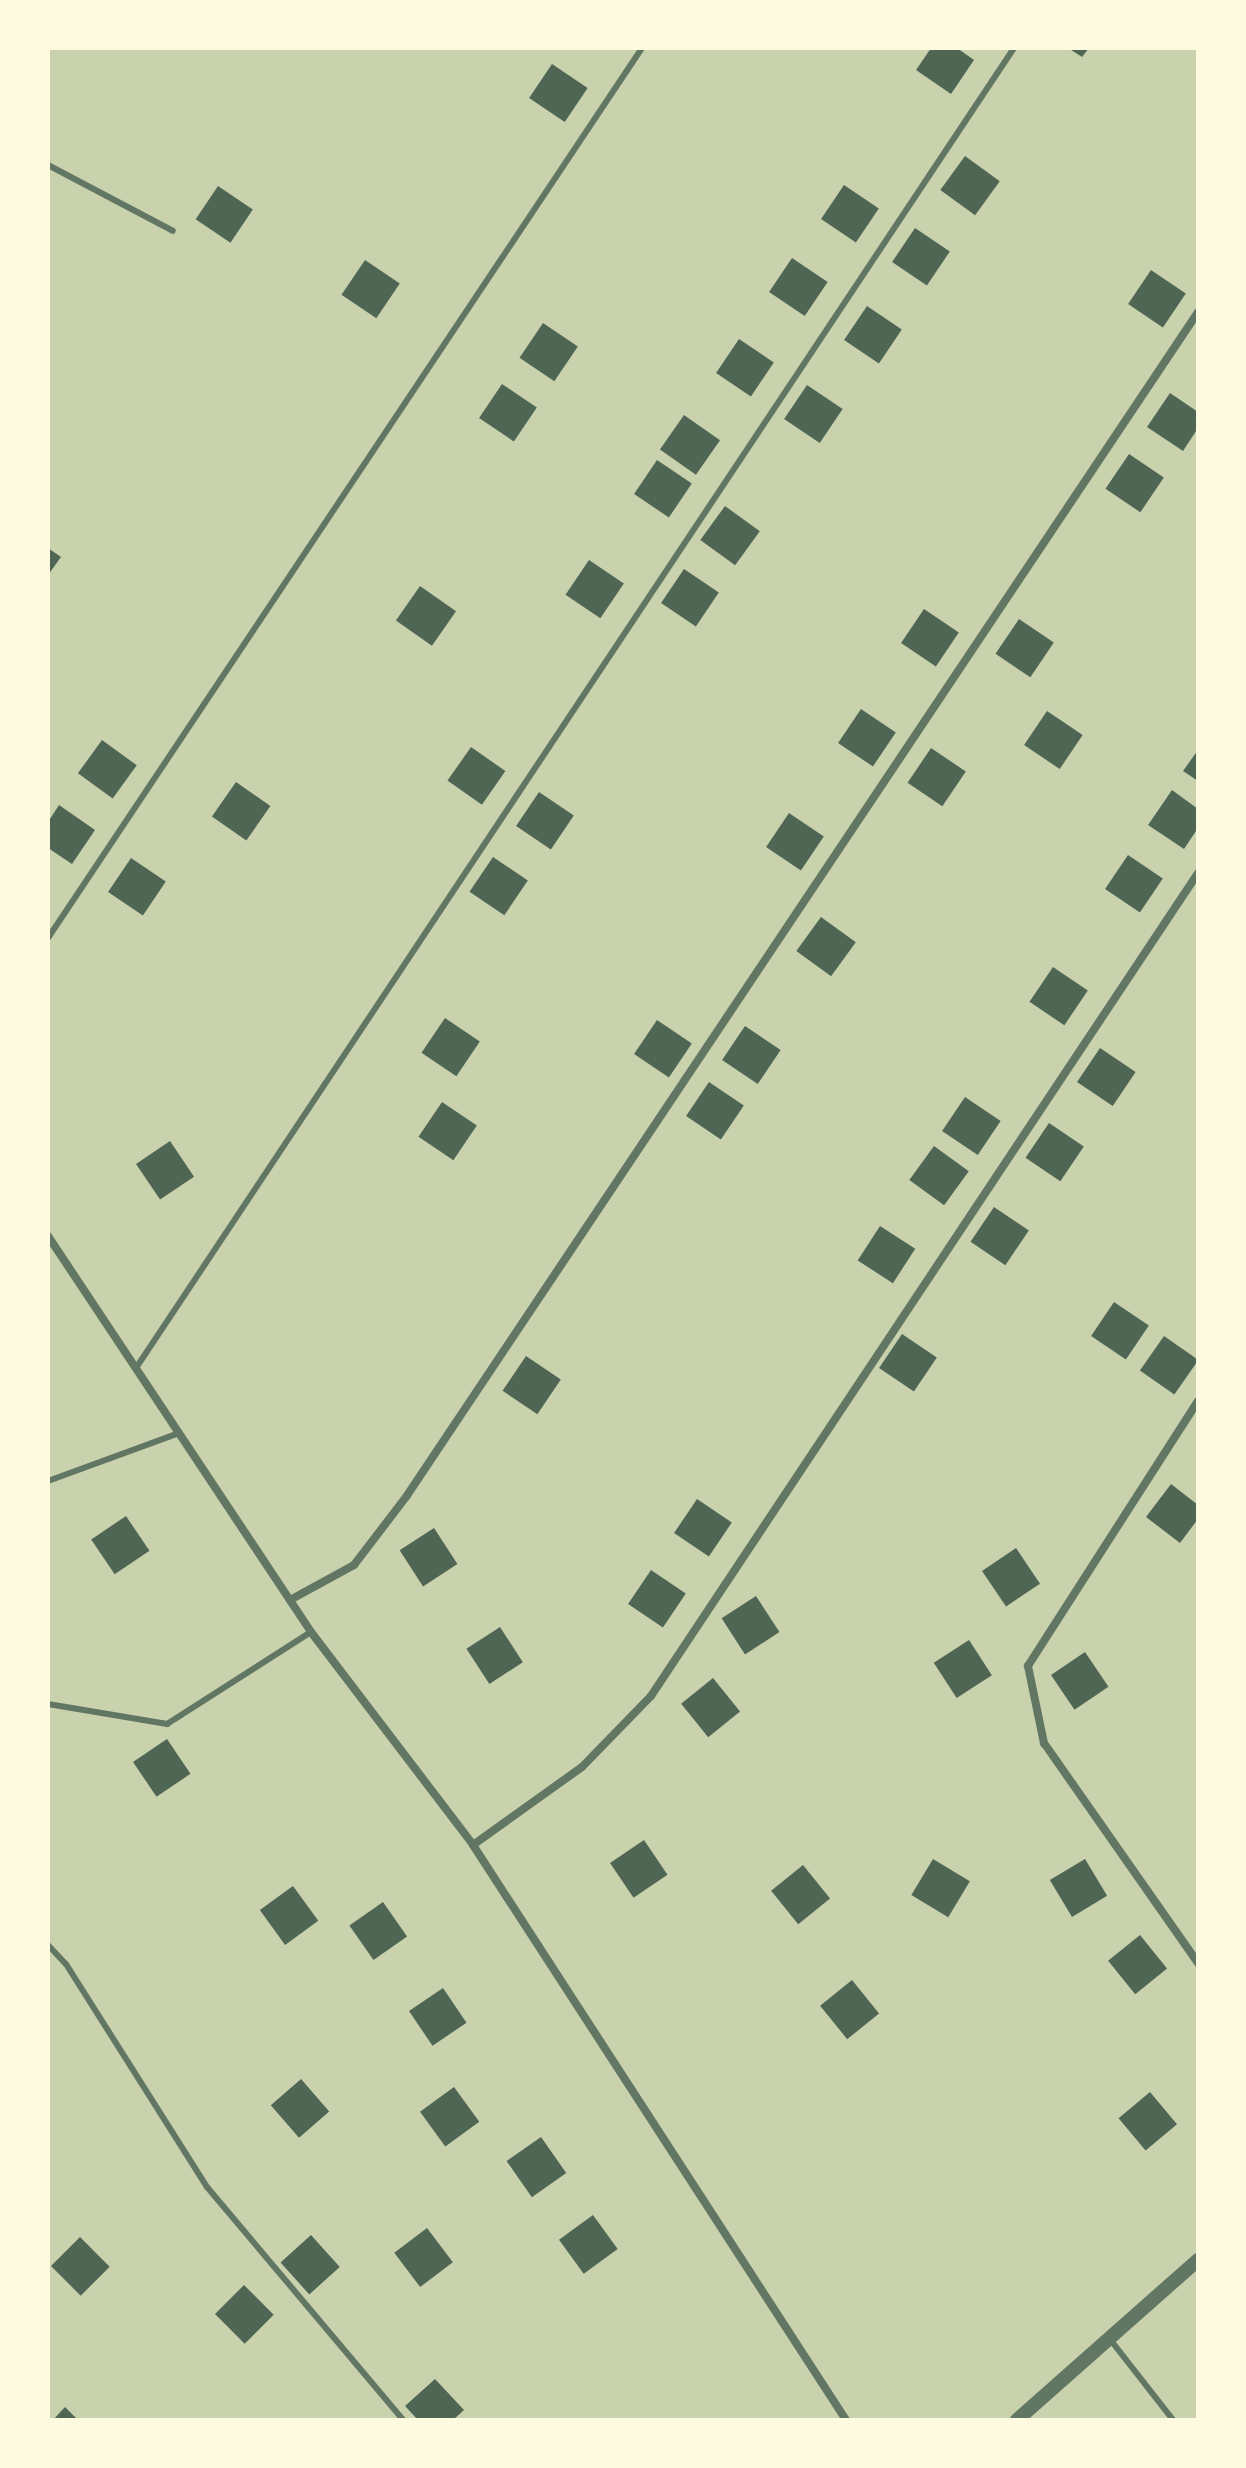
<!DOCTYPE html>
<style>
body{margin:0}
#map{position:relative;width:1246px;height:2468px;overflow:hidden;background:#e9edc9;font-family:"Golos Text",sans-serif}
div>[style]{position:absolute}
.green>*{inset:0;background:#cad2ad;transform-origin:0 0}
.building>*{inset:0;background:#4f6655;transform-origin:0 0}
.service>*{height:6px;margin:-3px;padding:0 3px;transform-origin:3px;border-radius:3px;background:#617663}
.minor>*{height:8px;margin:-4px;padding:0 4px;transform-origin:4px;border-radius:4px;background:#617663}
.tertiary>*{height:14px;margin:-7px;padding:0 7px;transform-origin:7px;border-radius:7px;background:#617663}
span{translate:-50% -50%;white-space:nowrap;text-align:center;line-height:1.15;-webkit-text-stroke:7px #fefae0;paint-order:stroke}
.frame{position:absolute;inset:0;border:50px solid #fefae0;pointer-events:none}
</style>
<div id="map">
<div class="green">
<i style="left:48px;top:48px;width:1150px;height:2372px"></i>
</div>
<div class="building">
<i style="clip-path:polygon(931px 48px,957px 48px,974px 60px,951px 94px,916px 70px)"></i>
<i style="clip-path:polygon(1068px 48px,1089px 48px,1082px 57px)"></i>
<i style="left:552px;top:64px;width:43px;height:41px;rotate:34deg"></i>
<i style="left:965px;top:156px;width:43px;height:42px;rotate:36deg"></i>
<i style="left:844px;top:185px;width:42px;height:41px;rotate:34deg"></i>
<i style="left:218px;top:186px;width:42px;height:40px;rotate:34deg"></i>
<i style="left:915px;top:228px;width:42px;height:41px;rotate:34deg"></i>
<i style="left:792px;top:258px;width:43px;height:41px;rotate:34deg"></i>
<i style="left:365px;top:260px;width:42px;height:42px;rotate:34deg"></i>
<i style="left:1151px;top:270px;width:42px;height:41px;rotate:34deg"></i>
<i style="left:867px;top:306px;width:42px;height:41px;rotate:34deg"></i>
<i style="left:543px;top:323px;width:42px;height:42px;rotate:34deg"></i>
<i style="left:739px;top:339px;width:42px;height:41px;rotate:34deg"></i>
<i style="left:502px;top:384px;width:42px;height:41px;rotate:34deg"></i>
<i style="left:807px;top:385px;width:43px;height:41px;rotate:34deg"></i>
<i style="clip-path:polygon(1170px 393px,1198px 412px,1198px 428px,1183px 451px,1147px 427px)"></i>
<i style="left:684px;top:415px;width:44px;height:42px;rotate:35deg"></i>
<i style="left:1129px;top:454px;width:42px;height:42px;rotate:34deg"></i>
<i style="left:657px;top:460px;width:42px;height:41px;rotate:34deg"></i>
<i style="left:725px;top:506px;width:43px;height:42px;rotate:36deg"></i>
<i style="clip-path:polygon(48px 548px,61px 557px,48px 575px)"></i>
<i style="left:589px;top:560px;width:42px;height:42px;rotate:34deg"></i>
<i style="left:684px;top:569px;width:42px;height:41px;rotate:34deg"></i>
<i style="left:420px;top:586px;width:44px;height:42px;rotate:35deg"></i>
<i style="left:924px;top:609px;width:42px;height:41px;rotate:34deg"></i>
<i style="left:1019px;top:619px;width:42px;height:42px;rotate:34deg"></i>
<i style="left:861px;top:709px;width:42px;height:41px;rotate:34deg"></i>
<i style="left:1047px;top:711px;width:43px;height:41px;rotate:34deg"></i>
<i style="left:102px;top:740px;width:43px;height:41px;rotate:36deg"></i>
<i style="left:471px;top:747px;width:42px;height:41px;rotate:35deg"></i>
<i style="left:931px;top:748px;width:42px;height:42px;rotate:34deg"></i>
<i style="clip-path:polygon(1198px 750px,1198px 781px,1183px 771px)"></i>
<i style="left:236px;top:782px;width:42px;height:42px;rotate:35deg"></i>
<i style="clip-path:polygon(1172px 790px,1198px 809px,1198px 828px,1184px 849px,1148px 825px)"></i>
<i style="left:539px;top:792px;width:42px;height:41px;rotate:34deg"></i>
<i style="clip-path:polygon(59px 805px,95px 830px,72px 864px,48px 848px,48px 822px)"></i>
<i style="left:789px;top:813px;width:42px;height:41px;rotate:34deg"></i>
<i style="left:1128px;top:855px;width:42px;height:41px;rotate:34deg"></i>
<i style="left:493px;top:857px;width:42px;height:42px;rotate:34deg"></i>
<i style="left:131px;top:858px;width:42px;height:41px;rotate:34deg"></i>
<i style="left:821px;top:917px;width:43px;height:42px;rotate:36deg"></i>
<i style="left:1053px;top:967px;width:42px;height:42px;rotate:34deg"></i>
<i style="left:445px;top:1018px;width:42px;height:42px;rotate:34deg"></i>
<i style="left:657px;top:1020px;width:42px;height:41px;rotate:34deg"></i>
<i style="left:745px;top:1026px;width:43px;height:41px;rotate:34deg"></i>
<i style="left:1100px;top:1048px;width:43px;height:41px;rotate:34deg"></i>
<i style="left:709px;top:1082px;width:42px;height:41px;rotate:34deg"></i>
<i style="left:965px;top:1097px;width:43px;height:41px;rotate:34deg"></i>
<i style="left:442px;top:1102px;width:42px;height:42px;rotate:34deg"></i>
<i style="left:1049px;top:1123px;width:42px;height:42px;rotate:34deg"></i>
<i style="left:170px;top:1141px;width:43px;height:41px;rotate:56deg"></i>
<i style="left:934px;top:1146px;width:43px;height:42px;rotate:36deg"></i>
<i style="left:994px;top:1207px;width:42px;height:42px;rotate:34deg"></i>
<i style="left:880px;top:1226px;width:42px;height:41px;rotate:33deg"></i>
<i style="left:1114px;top:1302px;width:42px;height:41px;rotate:34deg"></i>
<i style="left:902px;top:1334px;width:42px;height:41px;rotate:34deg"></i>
<i style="left:1164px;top:1336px;width:42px;height:42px;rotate:35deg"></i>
<i style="left:526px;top:1356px;width:42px;height:42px;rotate:34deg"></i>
<i style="clip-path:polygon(1171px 1484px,1198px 1505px,1198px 1519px,1180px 1543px,1146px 1517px)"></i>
<i style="left:697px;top:1499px;width:42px;height:41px;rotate:34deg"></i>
<i style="left:126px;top:1516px;width:42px;height:42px;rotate:56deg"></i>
<i style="left:434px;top:1528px;width:43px;height:41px;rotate:57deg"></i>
<i style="left:1016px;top:1548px;width:43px;height:41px;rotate:56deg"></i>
<i style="left:651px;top:1570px;width:42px;height:41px;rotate:34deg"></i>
<i style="left:756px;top:1596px;width:43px;height:41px;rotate:57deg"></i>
<i style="left:500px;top:1627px;width:42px;height:40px;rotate:57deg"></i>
<i style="left:969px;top:1640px;width:42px;height:42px;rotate:57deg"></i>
<i style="left:1085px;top:1652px;width:42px;height:41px;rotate:56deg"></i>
<i style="left:713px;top:1678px;width:43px;height:41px;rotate:51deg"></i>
<i style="left:167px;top:1739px;width:42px;height:41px;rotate:56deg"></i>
<i style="left:644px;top:1840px;width:42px;height:41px;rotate:56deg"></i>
<i style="left:933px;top:1859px;width:43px;height:42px;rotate:31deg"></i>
<i style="left:1085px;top:1859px;width:43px;height:41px;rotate:59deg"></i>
<i style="left:803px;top:1865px;width:43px;height:41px;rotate:51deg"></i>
<i style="left:293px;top:1886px;width:43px;height:41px;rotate:54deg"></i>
<i style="left:383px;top:1902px;width:42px;height:41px;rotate:55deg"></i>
<i style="left:1140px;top:1935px;width:43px;height:41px;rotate:51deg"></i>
<i style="left:852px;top:1980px;width:43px;height:41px;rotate:51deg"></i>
<i style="left:443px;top:1988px;width:42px;height:41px;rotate:56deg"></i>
<i style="left:301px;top:2079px;width:43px;height:40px;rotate:49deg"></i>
<i style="left:454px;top:2087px;width:43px;height:42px;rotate:54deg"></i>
<i style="left:1150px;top:2092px;width:42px;height:41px;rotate:50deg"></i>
<i style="left:541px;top:2137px;width:44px;height:42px;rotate:55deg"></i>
<i style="left:593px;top:2215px;width:42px;height:42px;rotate:54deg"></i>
<i style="left:427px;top:2228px;width:43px;height:41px;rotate:53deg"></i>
<i style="left:311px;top:2235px;width:43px;height:41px;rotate:48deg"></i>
<i style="left:80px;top:2237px;width:42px;height:41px;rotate:45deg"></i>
<i style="left:244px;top:2285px;width:42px;height:41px;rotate:45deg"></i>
<i style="clip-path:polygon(435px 2379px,464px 2410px,453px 2420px,418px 2420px,405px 2406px)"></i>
<i style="clip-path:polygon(65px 2407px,78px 2420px,53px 2420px)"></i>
</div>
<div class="service">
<i style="left:48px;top:165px;width:141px;rotate:27.8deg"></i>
<i style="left:48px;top:938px;width:1070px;rotate:-56.28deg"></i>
<i style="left:136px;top:1368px;width:1585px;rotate:-56.37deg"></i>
<i style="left:48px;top:1481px;width:140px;rotate:-20.1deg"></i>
<i style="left:48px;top:1704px;width:121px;rotate:9.5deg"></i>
<i style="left:167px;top:1724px;width:171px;rotate:-32.6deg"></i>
<i style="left:48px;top:1945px;width:26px;rotate:47deg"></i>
<i style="left:66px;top:1964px;width:264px;rotate:57.7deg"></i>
<i style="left:207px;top:2187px;width:304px;rotate:49.9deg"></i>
<i style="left:1109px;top:2338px;width:104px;rotate:52deg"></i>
</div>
<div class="minor">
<i style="left:48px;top:1236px;width:475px;rotate:56.4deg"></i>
<i style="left:311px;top:1632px;width:268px;rotate:52.7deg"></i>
<i style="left:473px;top:1845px;width:685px;rotate:57.03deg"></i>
<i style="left:1198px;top:1401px;width:315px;rotate:122.7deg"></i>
<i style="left:1028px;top:1666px;width:79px;rotate:78.3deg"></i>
<i style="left:1044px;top:1743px;width:269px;rotate:55deg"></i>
<i style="left:290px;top:1600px;width:73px;rotate:-28.7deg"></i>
<i style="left:354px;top:1565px;width:86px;rotate:-52.6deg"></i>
<i style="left:406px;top:1497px;width:1425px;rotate:-56.24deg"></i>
<i style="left:473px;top:1845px;width:134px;rotate:-35.6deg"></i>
<i style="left:582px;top:1767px;width:99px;rotate:-45.8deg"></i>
<i style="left:651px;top:1696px;width:988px;rotate:-56.39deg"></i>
</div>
<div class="tertiary">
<i style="left:1017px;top:2420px;width:242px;rotate:-41.5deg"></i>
</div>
<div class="frame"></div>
</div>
